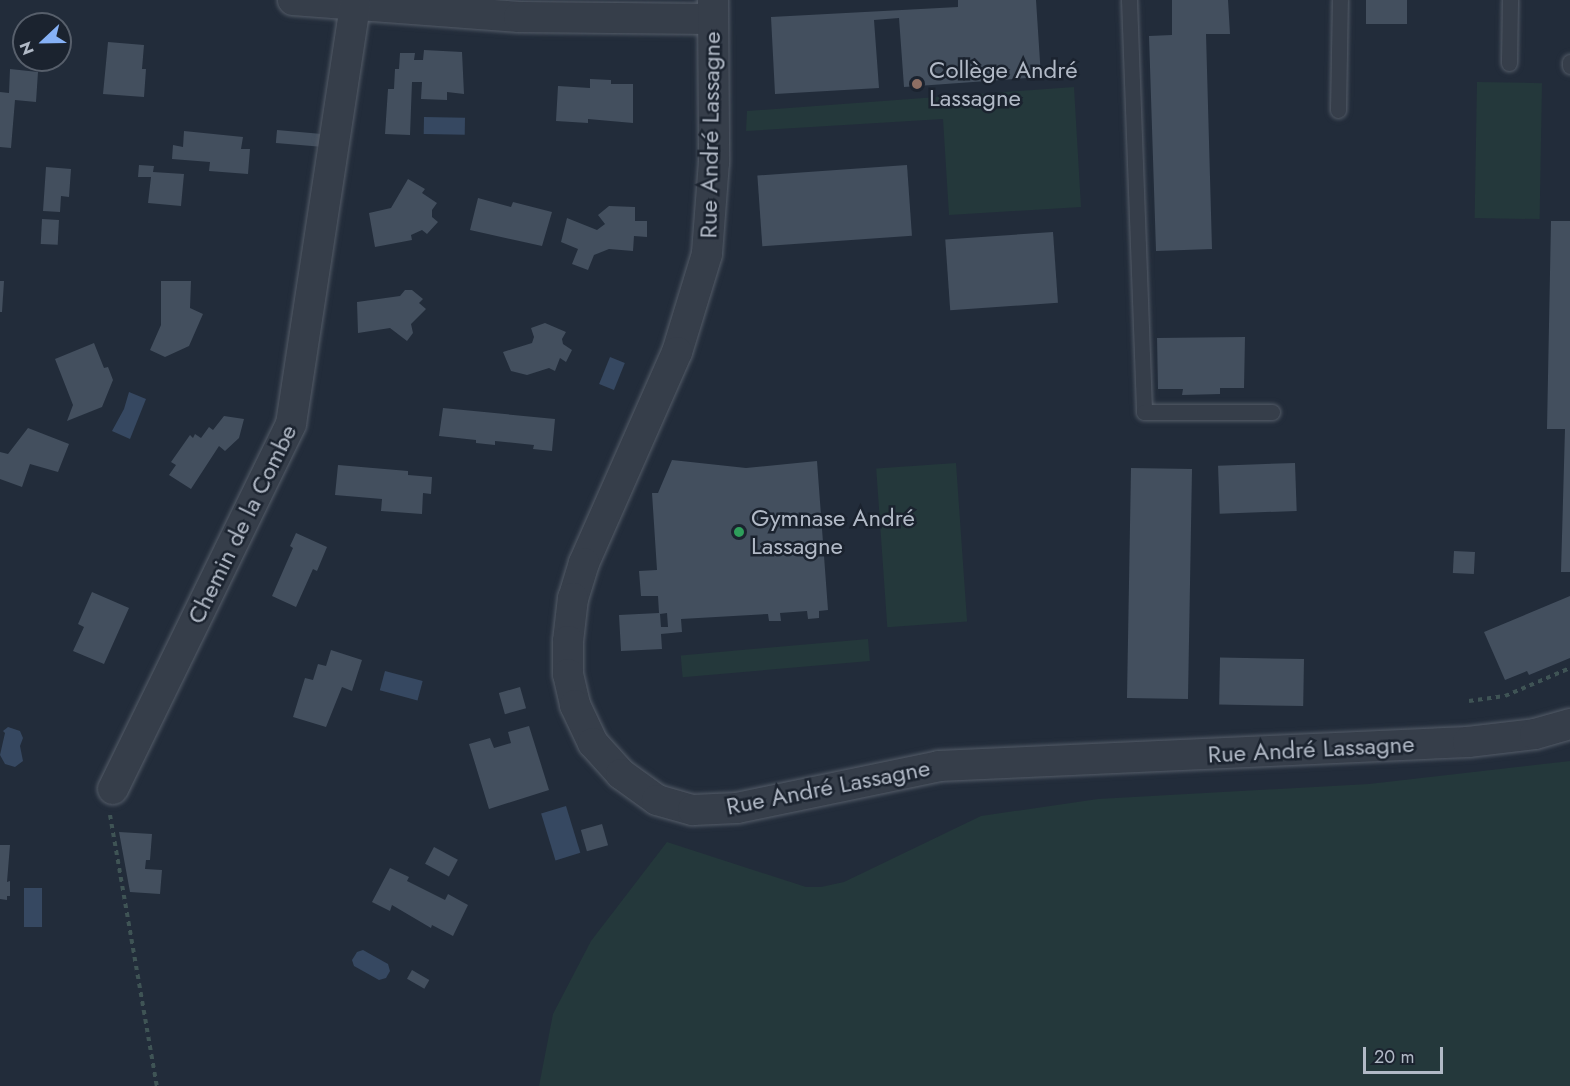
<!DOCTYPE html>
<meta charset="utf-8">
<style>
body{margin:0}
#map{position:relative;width:1570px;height:1086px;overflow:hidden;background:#222c3a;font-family:Jost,sans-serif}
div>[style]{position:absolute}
.green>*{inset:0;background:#24383b;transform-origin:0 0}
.water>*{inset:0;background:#364861;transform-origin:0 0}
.building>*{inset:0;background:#434f5e;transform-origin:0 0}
.path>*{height:4px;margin-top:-2px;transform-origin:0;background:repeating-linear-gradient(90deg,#3f5455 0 4.5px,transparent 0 9px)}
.roads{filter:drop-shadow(0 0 2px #545c68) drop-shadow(0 0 2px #545c68)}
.lane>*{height:15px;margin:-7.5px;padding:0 7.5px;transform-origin:7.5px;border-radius:7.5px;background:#363e4a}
.street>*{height:30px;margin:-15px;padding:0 15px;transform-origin:15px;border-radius:15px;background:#363e4a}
.dots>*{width:16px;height:16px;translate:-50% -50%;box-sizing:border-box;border:3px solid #1b232f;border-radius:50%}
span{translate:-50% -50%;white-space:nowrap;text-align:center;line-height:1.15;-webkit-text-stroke:5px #1b232f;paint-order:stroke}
.poi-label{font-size:24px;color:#b1b9c6}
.left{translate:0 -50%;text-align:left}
.street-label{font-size:24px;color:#b1b9c6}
.north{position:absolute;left:12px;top:12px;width:60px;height:60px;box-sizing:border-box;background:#1b232f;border:2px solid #575f6b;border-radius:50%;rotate:248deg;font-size:16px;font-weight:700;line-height:24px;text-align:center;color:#b1b9c6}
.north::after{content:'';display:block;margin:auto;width:21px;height:27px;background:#86b1f6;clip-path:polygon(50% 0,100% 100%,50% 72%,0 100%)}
.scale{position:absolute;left:1363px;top:1047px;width:80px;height:27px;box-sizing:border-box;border:3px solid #b1b9c6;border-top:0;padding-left:8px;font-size:18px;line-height:21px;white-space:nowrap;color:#b1b9c6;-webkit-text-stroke:4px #1b232f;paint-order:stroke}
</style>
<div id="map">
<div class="green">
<i style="left:1477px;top:82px;width:65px;height:136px;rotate:1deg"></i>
<i style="clip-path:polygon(1074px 87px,1081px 207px,949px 215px,943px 119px,746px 131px,747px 111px)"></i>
<i style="left:956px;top:463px;width:159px;height:80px;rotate:86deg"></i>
<i style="left:868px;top:639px;width:22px;height:188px;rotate:85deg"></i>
<i style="clip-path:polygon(1570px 761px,1570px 1086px,539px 1086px,553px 1014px,591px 941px,667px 842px,806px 887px,821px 887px,844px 882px,981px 816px,1098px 799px,1369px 784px)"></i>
</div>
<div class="water">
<i style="left:424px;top:117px;width:41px;height:17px;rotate:1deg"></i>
<i style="left:610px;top:357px;width:16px;height:29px;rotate:22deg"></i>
<i style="clip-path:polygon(129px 392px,146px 399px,130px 439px,112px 431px,124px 409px)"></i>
<i style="left:385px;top:671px;width:39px;height:20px;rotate:15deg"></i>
<i style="clip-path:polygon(8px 727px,20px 731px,23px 738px,20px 746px,23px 761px,15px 767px,5px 764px,0 755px,5px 733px,3px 731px)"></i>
<i style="left:566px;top:806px;width:49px;height:26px;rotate:73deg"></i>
<i style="left:24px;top:888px;width:18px;height:39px"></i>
<i style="clip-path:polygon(363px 950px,388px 964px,390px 971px,386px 978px,379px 980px,354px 966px,352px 960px,357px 952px)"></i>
</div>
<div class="building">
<i style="clip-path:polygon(958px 0,1036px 0,1041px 77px,904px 87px,899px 18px,874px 20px,879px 88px,775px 94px,771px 17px,958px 7px)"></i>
<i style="clip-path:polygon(1172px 0,1228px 0,1230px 34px,1206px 34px,1212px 249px,1156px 251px,1149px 36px,1172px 35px)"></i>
<i style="left:1366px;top:0;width:41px;height:24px"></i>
<i style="clip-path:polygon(108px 42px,144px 45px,142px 69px,146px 69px,144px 97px,103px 94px)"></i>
<i style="clip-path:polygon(424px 50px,462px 52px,464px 94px,447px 92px,447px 100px,421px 99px,422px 82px,412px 82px,410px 135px,385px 134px,388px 89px,394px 89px,395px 69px,399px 69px,400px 53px,415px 53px,414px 60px,423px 60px)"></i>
<i style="clip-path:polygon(10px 69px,38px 72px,36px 102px,15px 100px,11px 148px,0 147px,0 92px,9px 93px)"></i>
<i style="clip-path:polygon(590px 79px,611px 80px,611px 84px,633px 84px,633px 123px,588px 119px,588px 123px,556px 121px,558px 86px,590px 88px)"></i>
<i style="left:277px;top:130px;width:45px;height:13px;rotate:5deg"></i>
<i style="clip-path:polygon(184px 131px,243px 137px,241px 149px,250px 149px,248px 174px,209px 171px,210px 162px,172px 159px,173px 145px,183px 147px)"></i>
<i style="clip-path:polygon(139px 165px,154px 166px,153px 172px,184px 174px,181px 206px,148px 203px,151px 177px,138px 177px)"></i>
<i style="left:907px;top:165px;width:71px;height:150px;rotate:86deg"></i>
<i style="clip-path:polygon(46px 167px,71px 169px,69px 197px,61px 196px,60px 212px,43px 211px)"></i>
<i style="clip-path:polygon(408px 179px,425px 189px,422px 193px,437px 203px,432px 210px,432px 217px,438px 222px,427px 234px,422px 230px,411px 235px,412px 240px,375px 247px,369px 213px,391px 208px)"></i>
<i style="clip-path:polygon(478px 198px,511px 207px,513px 202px,552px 212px,542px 246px,470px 230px)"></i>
<i style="clip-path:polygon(609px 206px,635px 207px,635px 221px,647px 221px,647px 237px,634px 236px,633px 251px,609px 249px,594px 255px,588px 270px,572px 264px,578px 249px,561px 242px,567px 218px,597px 230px,605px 224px,598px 215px)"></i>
<i style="left:42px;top:219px;width:17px;height:25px;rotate:3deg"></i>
<i style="clip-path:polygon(1551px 221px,1570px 221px,1570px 572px,1561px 572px,1565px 429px,1547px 429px)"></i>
<i style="left:1053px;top:232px;width:71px;height:108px;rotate:86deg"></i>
<i style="clip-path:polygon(0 281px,4px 281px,2px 312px,0 312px)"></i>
<i style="clip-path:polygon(161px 281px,191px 281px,190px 308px,203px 314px,189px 346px,165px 357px,150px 350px,161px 325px)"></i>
<i style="clip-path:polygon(405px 290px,412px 290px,423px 299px,419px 303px,426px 309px,411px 324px,413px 333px,407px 341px,390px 328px,358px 333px,357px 302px,400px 296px)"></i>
<i style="clip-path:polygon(545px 323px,566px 332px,562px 339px,563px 344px,572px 350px,566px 362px,560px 358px,555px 371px,549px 368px,527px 375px,511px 371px,503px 352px,532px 343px,534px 337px,531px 328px)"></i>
<i style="clip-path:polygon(1245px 337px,1244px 388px,1220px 388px,1220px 394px,1182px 395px,1183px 389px,1158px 389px,1157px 338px)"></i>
<i style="clip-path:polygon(94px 343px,104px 368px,108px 367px,113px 380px,102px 407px,67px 421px,73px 405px,55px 359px)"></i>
<i style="clip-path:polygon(443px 408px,555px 419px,552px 451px,533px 449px,534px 445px,495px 441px,495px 445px,476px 443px,476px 440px,439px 436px)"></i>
<i style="clip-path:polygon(224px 416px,244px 419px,239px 438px,225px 451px,219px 446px,191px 489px,169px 475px,176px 465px,171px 462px,190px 435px,193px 438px,195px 434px,201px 438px,209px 427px,213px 430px)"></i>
<i style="clip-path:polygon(28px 428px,69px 444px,58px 472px,30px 464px,22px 487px,0 479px,0 452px,8px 454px)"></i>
<i style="clip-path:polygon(evenodd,672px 460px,746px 468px,817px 461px,828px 610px,819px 611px,819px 618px,808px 619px,807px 611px,780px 613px,781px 621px,769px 621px,768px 614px,681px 619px,682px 632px,661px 634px,662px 649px,621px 651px,619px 615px,659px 613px,658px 596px,641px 596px,639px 571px,657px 570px,652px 493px,658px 493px,672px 460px,667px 613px,668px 627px,661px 627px,660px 614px,667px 613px)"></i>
<i style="left:1295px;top:463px;width:48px;height:77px;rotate:88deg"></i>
<i style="clip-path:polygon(338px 465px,408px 471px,408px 475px,432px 477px,431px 494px,423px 493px,422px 514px,381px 511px,382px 499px,335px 495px)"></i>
<i style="left:1192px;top:469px;width:230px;height:61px;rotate:91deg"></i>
<i style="clip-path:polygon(296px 533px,327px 547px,317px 571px,313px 569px,296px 607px,272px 596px,293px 548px,290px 546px)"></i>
<i style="left:1454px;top:551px;width:21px;height:22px;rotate:3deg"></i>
<i style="clip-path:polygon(92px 592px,129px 608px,104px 664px,73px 651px,84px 627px,78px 624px)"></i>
<i style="clip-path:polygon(1570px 596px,1570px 658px,1529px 675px,1527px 671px,1505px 680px,1484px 632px)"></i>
<i style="clip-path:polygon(331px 650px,362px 660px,352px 691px,342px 687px,326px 727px,293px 717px,305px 678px,313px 680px,318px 664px,326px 666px)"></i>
<i style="left:1304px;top:659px;width:47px;height:84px;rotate:91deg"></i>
<i style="left:520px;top:687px;width:22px;height:22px;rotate:74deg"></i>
<i style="clip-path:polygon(529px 726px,549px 790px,489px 809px,469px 744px,490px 738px,494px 748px,511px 743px,508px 732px)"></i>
<i style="left:602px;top:824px;width:22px;height:22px;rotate:74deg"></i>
<i style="clip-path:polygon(119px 832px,152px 834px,150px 860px,146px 860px,145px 869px,162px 870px,160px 894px,130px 892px)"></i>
<i style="clip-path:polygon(0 845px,10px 845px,7px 882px,10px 881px,10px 896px,7px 896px,7px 900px,0 899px)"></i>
<i style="left:434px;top:847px;width:27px;height:19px;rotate:28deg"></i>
<i style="clip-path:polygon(390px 868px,409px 877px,407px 881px,445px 900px,448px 894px,468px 905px,453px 936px,432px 925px,431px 928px,392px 905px,390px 911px,372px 902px)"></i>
<i style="left:412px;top:970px;width:20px;height:10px;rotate:30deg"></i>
</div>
<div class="path">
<i style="left:1469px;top:701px;width:36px;rotate:-8deg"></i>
<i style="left:1505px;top:696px;width:71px;rotate:-23.3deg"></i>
<i style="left:110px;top:815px;width:275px;rotate:80.2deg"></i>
</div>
<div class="roads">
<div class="lane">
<i style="left:1129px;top:0;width:412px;rotate:87.9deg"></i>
<i style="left:1144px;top:412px;width:128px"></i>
<i style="left:1509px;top:63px;width:63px;rotate:-89.1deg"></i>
<i style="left:1570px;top:66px;width:4px;rotate:-90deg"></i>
<i style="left:1338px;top:110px;width:110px;rotate:-89deg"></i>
</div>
<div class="street">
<i style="left:293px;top:0;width:227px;rotate:4.3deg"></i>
<i style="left:519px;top:17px;width:192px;rotate:0.6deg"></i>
<i style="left:713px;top:0;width:162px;rotate:89.6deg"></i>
<i style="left:714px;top:162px;width:92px;rotate:94.4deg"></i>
<i style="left:707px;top:254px;width:102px;rotate:107deg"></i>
<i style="left:677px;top:352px;width:231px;rotate:113.8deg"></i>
<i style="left:584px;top:563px;width:37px;rotate:107deg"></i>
<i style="left:573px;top:598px;width:43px;rotate:96.6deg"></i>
<i style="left:568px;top:641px;width:33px;rotate:90deg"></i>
<i style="left:568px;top:674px;width:32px;rotate:77deg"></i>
<i style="left:575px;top:705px;width:42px;rotate:64.7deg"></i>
<i style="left:593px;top:743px;width:42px;rotate:47.9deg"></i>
<i style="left:621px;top:774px;width:44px;rotate:35.8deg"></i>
<i style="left:657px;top:800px;width:37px;rotate:16deg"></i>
<i style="left:693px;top:810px;width:44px;rotate:-2.6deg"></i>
<i style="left:737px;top:808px;width:206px;rotate:-11.7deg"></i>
<i style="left:939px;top:766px;width:530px;rotate:-2.6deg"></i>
<i style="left:1468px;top:742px;width:67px;rotate:-6.8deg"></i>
<i style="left:1535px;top:734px;width:36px;rotate:-16deg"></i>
<i style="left:113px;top:789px;width:406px;rotate:-64deg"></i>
<i style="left:291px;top:424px;width:424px;rotate:-81.3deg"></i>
</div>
</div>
<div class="dots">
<i style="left:917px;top:84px;background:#8d6e63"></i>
<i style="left:739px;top:532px;background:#2e9e5b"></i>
</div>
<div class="poi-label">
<span class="left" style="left:929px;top:84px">Collège André<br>Lassagne</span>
<span class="left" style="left:751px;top:532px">Gymnase André<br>Lassagne</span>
</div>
<div class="street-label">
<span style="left:710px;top:135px;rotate:-89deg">Rue André Lassagne</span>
<span style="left:242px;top:524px;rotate:-64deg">Chemin de la Combe</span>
<span style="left:1311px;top:749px;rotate:-3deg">Rue André Lassagne</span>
<span style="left:828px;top:787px;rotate:-11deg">Rue André Lassagne</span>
</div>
<div class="north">N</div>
<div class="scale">20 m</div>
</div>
